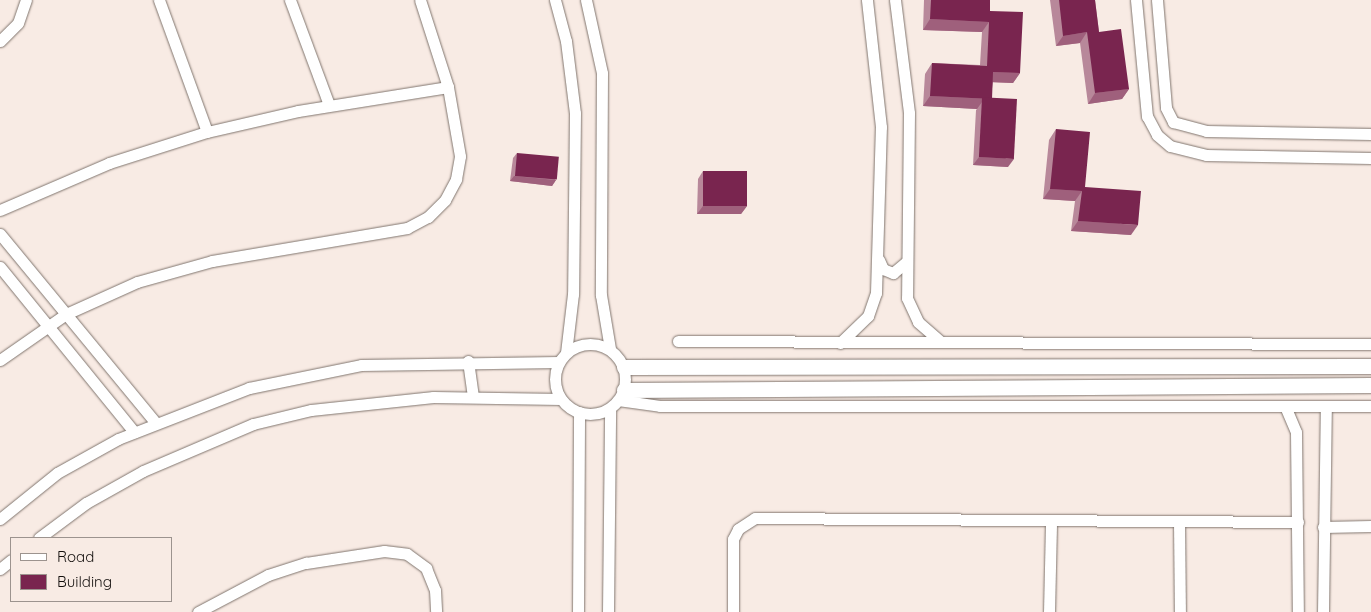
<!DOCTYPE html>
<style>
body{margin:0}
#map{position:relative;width:1371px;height:612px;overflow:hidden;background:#f8ebe4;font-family:Quicksand,sans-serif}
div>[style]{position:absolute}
.roads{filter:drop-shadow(0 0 1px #80756e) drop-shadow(0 0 1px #80756e)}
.minor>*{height:11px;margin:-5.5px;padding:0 5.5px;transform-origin:5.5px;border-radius:5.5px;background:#fff}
.minor>.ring{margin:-5.5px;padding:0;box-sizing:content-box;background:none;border:11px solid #fff;border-radius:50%}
.tertiary>*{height:15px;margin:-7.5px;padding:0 7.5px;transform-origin:7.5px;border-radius:7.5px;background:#fff}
.wall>*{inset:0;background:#b8889a}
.shaded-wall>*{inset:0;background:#9f607c}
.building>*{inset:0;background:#79254f;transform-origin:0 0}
span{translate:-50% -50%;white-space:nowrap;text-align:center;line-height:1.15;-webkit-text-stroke:5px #f8ebe4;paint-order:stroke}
.legend{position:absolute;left:10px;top:537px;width:162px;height:65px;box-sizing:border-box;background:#f8ebe4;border:1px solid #9c938e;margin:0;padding:6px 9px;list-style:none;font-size:15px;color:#130f0d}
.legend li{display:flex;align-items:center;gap:10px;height:25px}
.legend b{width:25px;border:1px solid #9c938e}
</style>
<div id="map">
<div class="roads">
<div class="minor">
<i style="left:159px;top:0;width:140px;rotate:70deg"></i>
<i style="left:290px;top:0;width:112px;rotate:69.6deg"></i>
<i style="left:555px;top:0;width:42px;rotate:75deg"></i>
<i style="left:566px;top:41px;width:73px;rotate:82.9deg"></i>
<i style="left:575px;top:113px;width:181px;rotate:90.6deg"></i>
<i style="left:573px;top:294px;width:59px;rotate:96.8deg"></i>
<i style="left:586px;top:0;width:75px;rotate:77.6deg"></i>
<i style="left:602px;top:73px;width:222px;rotate:90.3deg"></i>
<i style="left:601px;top:295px;width:55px;rotate:80.5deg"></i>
<i style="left:895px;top:0;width:114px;rotate:82.9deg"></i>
<i style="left:909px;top:113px;width:185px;rotate:90.6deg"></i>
<i style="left:907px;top:298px;width:26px;rotate:65deg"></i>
<i style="left:918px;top:322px;width:30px;rotate:41deg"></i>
<i style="left:1136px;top:0;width:117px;rotate:84.6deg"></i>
<i style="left:1147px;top:116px;width:21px;rotate:62deg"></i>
<i style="left:1157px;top:135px;width:17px;rotate:40deg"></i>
<i style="left:1170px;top:146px;width:37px;rotate:14deg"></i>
<i style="left:1206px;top:155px;width:165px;rotate:1deg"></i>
<i style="left:1157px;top:0;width:108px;rotate:85.2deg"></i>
<i style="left:1166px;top:108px;width:16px;rotate:63deg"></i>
<i style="left:1173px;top:122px;width:34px;rotate:15deg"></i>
<i style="left:1206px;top:131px;width:165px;rotate:1deg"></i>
<i style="left:0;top:41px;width:25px;rotate:-45deg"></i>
<i style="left:18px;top:23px;width:24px;rotate:-71deg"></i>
<i style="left:0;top:210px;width:119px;rotate:-23.3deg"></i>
<i style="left:109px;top:163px;width:103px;rotate:-17.6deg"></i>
<i style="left:207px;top:132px;width:93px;rotate:-13deg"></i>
<i style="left:298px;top:111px;width:152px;rotate:-9.1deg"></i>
<i style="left:0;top:234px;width:244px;rotate:50.5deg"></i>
<i style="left:879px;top:260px;width:10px;rotate:66deg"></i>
<i style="left:883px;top:269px;width:11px;rotate:22deg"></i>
<i style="left:893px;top:273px;width:16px;rotate:-40deg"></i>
<i style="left:0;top:267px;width:213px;rotate:50.9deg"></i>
<i style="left:678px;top:341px;width:693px;rotate:0.25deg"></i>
<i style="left:840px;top:343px;width:39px;rotate:-44deg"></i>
<i style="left:868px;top:316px;width:24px;rotate:-71deg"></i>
<i style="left:876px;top:293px;width:166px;rotate:-88.3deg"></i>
<i style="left:881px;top:127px;width:128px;rotate:-96.3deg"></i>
<i class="ring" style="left:555px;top:344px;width:59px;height:59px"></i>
<i style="left:0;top:360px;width:80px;rotate:-34.9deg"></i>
<i style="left:66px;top:314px;width:78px;rotate:-24.3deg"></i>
<i style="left:137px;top:282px;width:78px;rotate:-15.6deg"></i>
<i style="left:212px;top:261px;width:198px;rotate:-9.6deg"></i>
<i style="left:407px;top:228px;width:24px;rotate:-28deg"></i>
<i style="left:428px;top:217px;width:24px;rotate:-45deg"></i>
<i style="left:445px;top:200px;width:24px;rotate:-62deg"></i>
<i style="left:456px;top:179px;width:23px;rotate:-80deg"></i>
<i style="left:460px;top:156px;width:70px;rotate:-99.9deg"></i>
<i style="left:448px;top:87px;width:91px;rotate:-107.8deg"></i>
<i style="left:468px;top:361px;width:36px;rotate:82deg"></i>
<i style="left:618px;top:400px;width:42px;rotate:8.1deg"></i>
<i style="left:660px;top:406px;width:711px"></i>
<i style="left:1285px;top:406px;width:28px;rotate:67deg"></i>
<i style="left:1296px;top:432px;width:180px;rotate:89.4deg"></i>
<i style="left:0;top:519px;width:73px;rotate:-38.9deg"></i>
<i style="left:57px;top:473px;width:70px;rotate:-29.1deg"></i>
<i style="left:118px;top:439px;width:141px;rotate:-21.3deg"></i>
<i style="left:249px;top:388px;width:114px;rotate:-11.6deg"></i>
<i style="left:361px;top:365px;width:198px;rotate:-0.9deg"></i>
<i style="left:1179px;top:522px;width:90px;rotate:89.4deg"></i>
<i style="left:1323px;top:527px;width:48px;rotate:-1.2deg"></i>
<i style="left:39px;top:538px;width:59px;rotate:-36.7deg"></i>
<i style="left:86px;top:503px;width:65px;rotate:-29.3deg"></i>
<i style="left:143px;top:471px;width:120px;rotate:-23.1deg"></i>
<i style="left:253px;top:424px;width:60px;rotate:-13.6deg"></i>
<i style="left:311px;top:410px;width:123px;rotate:-6.1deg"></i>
<i style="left:433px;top:397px;width:128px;rotate:0.9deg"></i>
<i style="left:0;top:569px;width:14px;rotate:-39deg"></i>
<i style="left:198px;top:612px;width:79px;rotate:-27.9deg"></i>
<i style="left:268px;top:575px;width:40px;rotate:-18deg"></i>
<i style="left:306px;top:563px;width:79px;rotate:-8.7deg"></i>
<i style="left:384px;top:551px;width:23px;rotate:7deg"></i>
<i style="left:407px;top:554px;width:24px;rotate:36deg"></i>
<i style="left:426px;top:568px;width:24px;rotate:68deg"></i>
<i style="left:435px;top:590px;width:22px;rotate:87deg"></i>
<i style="left:578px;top:612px;width:200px;rotate:-89.7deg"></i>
<i style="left:608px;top:612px;width:204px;rotate:-89.4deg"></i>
<i style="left:733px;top:612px;width:73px;rotate:-90deg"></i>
<i style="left:733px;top:539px;width:11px;rotate:-63deg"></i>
<i style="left:738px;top:529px;width:20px;rotate:-33deg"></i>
<i style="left:755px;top:518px;width:543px;rotate:0.42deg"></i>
<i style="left:1049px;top:612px;width:91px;rotate:-88.7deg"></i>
<i style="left:1323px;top:612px;width:206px;rotate:-89.2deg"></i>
</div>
<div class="tertiary">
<i style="left:624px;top:367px;width:747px;rotate:-0.08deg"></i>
<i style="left:624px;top:390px;width:747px;rotate:-0.38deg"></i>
</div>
</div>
<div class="wall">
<i style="clip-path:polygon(924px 0,990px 0,990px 11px,1020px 73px,1013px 83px,993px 82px,990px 101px,1008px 167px,973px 165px,976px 110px,977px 109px,923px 106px,925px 74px,932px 63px,980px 65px,982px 32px,923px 30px)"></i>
<i style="clip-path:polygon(1050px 0,1095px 0,1099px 32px,1129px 89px,1122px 99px,1088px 104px,1080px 43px,1056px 46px)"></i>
<i style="clip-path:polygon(1056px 129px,1085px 187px,1131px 235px,1071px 231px,1075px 201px,1043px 199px,1049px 140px)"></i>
<i style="clip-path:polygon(517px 153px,556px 180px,552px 186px,510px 181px,513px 158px)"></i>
<i style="clip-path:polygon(703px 171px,747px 206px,741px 214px,697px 214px,698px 179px)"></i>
</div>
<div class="shaded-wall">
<i style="clip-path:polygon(930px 19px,989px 22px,982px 32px,923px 30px)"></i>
<i style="clip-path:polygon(1087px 32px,1080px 43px,1056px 46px,1063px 36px)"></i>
<i style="clip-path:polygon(993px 72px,1020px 73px,1013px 83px,986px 82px)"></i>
<i style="clip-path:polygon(1129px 89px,1122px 99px,1088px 104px,1095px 93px)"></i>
<i style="clip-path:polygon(930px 96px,992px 99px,985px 109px,982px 102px,977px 109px,923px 106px)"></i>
<i style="clip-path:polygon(979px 157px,1014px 159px,1008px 167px,973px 165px)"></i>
<i style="clip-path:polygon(514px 176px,556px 180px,552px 186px,510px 181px)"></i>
<i style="clip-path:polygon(1050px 189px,1082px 191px,1075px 201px,1043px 199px)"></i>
<i style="clip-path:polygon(703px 206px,747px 206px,741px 214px,697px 214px)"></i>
<i style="clip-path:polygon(1078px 221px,1138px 225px,1131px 235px,1071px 231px)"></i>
</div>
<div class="building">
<i style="clip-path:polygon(931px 0,990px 0,990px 11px,1023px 12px,1020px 73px,993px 72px,992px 99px,930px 96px,932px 63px,987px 66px,989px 22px,930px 19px)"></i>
<i style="clip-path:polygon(1059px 0,1095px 0,1099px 32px,1121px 29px,1129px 89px,1095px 93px,1087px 32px,1063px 36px)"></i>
<i style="left:1017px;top:99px;width:60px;height:35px;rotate:93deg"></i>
<i style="clip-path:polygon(1056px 129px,1090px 132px,1085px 187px,1141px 191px,1138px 225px,1078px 221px,1082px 191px,1050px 189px)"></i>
<i style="left:517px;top:153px;width:42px;height:23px;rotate:5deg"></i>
<i style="left:703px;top:171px;width:44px;height:35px"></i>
</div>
<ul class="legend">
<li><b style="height:6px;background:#fff"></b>Road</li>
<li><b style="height:14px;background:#79254f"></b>Building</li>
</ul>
</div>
